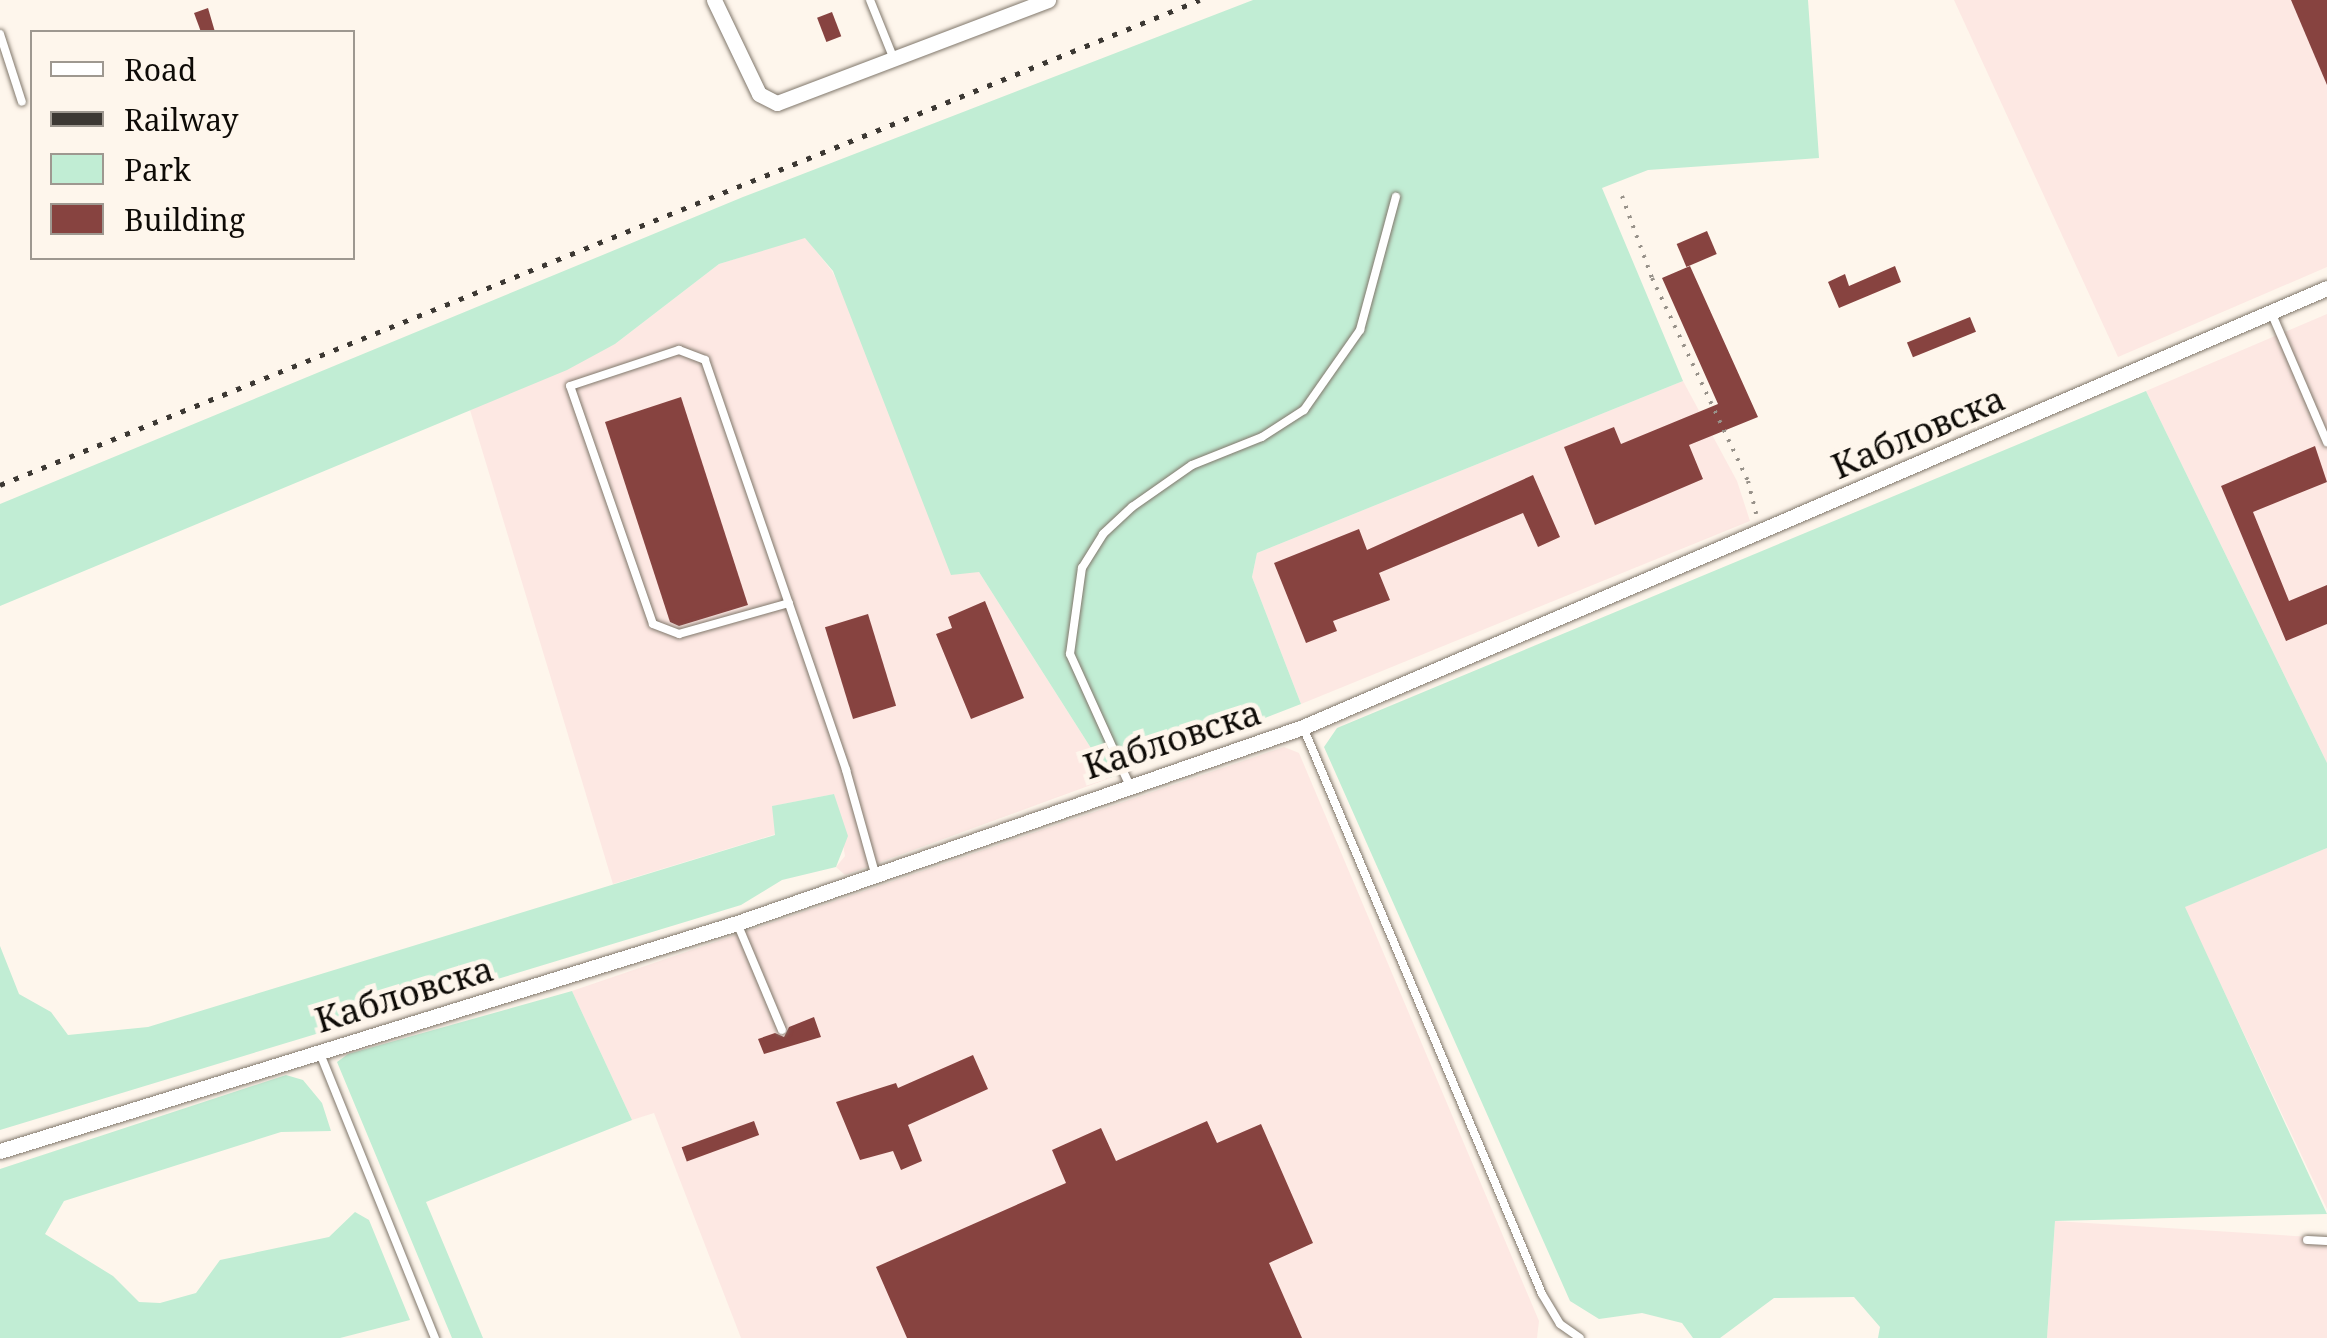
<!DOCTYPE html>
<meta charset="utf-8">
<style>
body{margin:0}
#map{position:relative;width:2327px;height:1338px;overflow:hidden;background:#fef6ec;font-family:"Noto Serif",serif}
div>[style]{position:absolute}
.industrial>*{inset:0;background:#fde8e3}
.green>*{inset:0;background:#c1edd4}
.building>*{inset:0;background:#874340;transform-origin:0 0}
.path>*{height:4px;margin-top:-2px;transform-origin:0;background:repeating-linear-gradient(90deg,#98928a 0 2.5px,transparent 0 10.5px)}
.roads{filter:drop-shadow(0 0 2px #80776b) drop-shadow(0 0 2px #80776b)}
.service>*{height:8px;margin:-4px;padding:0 4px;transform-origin:4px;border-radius:4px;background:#fff}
.minor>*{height:15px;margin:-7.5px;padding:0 7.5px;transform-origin:7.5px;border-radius:7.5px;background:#fff}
.rail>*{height:5px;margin-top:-2.5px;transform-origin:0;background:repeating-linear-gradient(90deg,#3c3833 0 5px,transparent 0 15px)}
span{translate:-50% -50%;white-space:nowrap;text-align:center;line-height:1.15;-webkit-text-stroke:10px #fef6ec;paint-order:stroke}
.street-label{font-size:35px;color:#0e0b07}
.legend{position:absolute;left:30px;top:30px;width:325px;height:230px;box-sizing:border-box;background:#fef6ec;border:2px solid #9e9890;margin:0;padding:12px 18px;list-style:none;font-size:30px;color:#0e0b07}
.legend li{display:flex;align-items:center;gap:20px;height:50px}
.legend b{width:50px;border:2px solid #9e9890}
</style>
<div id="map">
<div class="industrial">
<i style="clip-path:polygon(1954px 0,2327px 0,2327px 267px,2118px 357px)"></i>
<i style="clip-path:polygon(805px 237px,832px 271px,979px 572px,1110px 778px,845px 875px,836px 867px,845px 856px,834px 794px,773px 806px,776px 834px,613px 884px,470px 410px,615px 344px,719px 264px)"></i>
<i style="clip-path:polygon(2327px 314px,2327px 763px,2146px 391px)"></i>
<i style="clip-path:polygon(1683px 381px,1737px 481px,1750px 521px,1301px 704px,1252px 577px,1257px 553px)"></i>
<i style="clip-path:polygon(1284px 747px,1299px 753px,1539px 1321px,1537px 1338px,741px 1338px,654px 1113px,632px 1120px,572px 991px)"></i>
<i style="clip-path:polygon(2327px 848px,2327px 1209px,2184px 907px)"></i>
<i style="clip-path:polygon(2055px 1221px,2327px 1238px,2327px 1338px,2047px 1338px)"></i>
</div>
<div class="green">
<i style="clip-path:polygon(1253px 0,1808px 0,1819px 158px,1648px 170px,1602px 188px,1683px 381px,1257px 553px,1252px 577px,1301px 704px,1110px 778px,979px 572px,951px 575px,833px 271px,805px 238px,719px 264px,615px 344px,567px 370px,0 606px,0 504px,743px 197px)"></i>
<i style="clip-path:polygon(2146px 391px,2327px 763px,2327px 848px,2185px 907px,2327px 1214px,2055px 1221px,2047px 1338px,1878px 1338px,1880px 1327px,1854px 1297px,1774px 1298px,1720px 1338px,1693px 1338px,1682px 1323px,1642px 1313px,1599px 1319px,1570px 1301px,1324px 747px,1337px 728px)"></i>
<i style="clip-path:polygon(834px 794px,848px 836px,836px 867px,782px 880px,741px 905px,0 1130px,0 946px,19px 994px,51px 1012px,68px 1035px,148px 1027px,775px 835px,772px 806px)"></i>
<i style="clip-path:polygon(572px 991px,632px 1120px,426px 1202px,483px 1338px,452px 1338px,337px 1062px,348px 1054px)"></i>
<i style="clip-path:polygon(286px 1075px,303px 1080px,322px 1103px,331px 1131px,281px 1132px,64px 1201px,45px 1234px,113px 1276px,139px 1302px,160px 1303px,196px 1293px,220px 1260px,329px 1237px,355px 1212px,369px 1220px,410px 1320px,340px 1338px,0 1338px,0 1169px)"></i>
</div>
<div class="building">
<i style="clip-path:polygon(2291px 0,2327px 0,2327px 85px)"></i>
<i style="clip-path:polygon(208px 8px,215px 32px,201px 32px,194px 13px)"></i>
<i style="left:832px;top:12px;width:26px;height:16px;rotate:69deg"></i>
<i style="left:1707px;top:231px;width:25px;height:33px;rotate:67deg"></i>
<i style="clip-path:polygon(1690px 266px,1758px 417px,1689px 445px,1703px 479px,1595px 525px,1564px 447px,1614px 427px,1621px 444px,1718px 404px,1662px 278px)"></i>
<i style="clip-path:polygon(1895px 266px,1901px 282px,1839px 308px,1828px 282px,1845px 274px,1849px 286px)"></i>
<i style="left:1970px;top:317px;width:16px;height:68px;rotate:68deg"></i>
<i style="clip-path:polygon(681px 397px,748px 605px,679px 626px,670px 622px,605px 422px)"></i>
<i style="clip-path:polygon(2315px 446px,2327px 482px,2253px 512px,2289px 601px,2327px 585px,2327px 624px,2286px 641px,2221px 486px)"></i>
<i style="clip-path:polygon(1533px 475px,1560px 537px,1538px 547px,1523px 513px,1379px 573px,1390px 600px,1333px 621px,1337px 631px,1306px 643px,1274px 563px,1359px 529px,1367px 550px)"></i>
<i style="clip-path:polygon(985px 601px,1024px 698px,971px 719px,936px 634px,952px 628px,948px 617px)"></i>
<i style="left:868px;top:614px;width:96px;height:45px;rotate:73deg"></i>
<i style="clip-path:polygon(814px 1017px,821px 1037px,764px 1054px,758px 1039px,775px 1033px,784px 1037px,789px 1027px)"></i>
<i style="clip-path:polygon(973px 1055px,988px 1089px,908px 1125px,922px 1161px,901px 1170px,893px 1151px,860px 1160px,836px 1102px,896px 1083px,898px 1088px)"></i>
<i style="left:754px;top:1121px;width:15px;height:77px;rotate:70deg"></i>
<i style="clip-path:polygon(1207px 1121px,1217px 1143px,1261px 1124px,1313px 1243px,1269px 1263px,1302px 1338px,907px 1338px,876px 1267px,1066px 1183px,1052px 1150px,1101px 1128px,1116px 1161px)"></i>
</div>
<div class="path">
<i style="left:1622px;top:196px;width:87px;rotate:69.9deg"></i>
<i style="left:1652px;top:278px;width:225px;rotate:64.7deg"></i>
<i style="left:1748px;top:481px;width:34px;rotate:76deg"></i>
</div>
<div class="roads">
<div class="service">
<i style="left:870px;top:0;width:61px;rotate:68deg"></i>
<i style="left:0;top:34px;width:71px;rotate:72.1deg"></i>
<i style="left:2271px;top:312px;width:142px;rotate:66.7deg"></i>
<i style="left:789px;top:603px;width:114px;rotate:164.3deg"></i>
<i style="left:679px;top:634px;width:28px;rotate:-159deg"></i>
<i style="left:653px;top:624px;width:252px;rotate:-109.2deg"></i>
<i style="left:570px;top:386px;width:115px;rotate:-18.3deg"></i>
<i style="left:679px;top:350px;width:28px;rotate:21deg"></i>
<i style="left:705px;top:360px;width:434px;rotate:71deg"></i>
<i style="left:846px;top:770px;width:107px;rotate:74.3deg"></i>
<i style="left:1303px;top:727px;width:615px;rotate:67.14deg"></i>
<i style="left:1542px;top:1294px;width:35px;rotate:59deg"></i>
<i style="left:1560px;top:1324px;width:24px;rotate:35deg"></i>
<i style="left:1129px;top:784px;width:143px;rotate:-114.4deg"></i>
<i style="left:1070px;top:654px;width:87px;rotate:-82.1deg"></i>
<i style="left:1082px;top:568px;width:40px;rotate:-58deg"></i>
<i style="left:1103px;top:534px;width:40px;rotate:-43deg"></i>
<i style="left:1132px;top:507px;width:73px;rotate:-35deg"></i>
<i style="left:1192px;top:465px;width:75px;rotate:-21.8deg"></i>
<i style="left:1262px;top:437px;width:50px;rotate:-32.7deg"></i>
<i style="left:1304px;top:410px;width:98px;rotate:-55deg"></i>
<i style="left:1360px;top:330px;width:138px;rotate:-74.9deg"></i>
<i style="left:737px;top:923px;width:116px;rotate:67.2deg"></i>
<i style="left:319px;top:1051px;width:310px;rotate:68deg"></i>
<i style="left:2307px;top:1240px;width:20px;rotate:3deg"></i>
</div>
<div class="minor">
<i style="left:714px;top:0;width:104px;rotate:64.4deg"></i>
<i style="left:759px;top:94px;width:20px;rotate:27deg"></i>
<i style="left:777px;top:103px;width:290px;rotate:-20.8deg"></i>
<i style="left:0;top:1151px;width:771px;rotate:-17.19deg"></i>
<i style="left:737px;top:923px;width:599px;rotate:-19.1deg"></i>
<i style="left:1303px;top:727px;width:1114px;rotate:-23.21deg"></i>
</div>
</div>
<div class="rail">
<i style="left:0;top:485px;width:1294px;rotate:-22.01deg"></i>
</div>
<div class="street-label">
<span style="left:1918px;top:432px;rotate:-23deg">Кабловска</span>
<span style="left:1172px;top:739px;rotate:-18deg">Кабловска</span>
<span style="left:404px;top:994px;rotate:-17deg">Кабловска</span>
</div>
<ul class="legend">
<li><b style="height:12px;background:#fff"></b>Road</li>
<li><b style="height:12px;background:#3c3833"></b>Railway</li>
<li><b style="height:28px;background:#c1edd4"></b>Park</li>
<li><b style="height:28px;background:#874340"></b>Building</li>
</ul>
</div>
